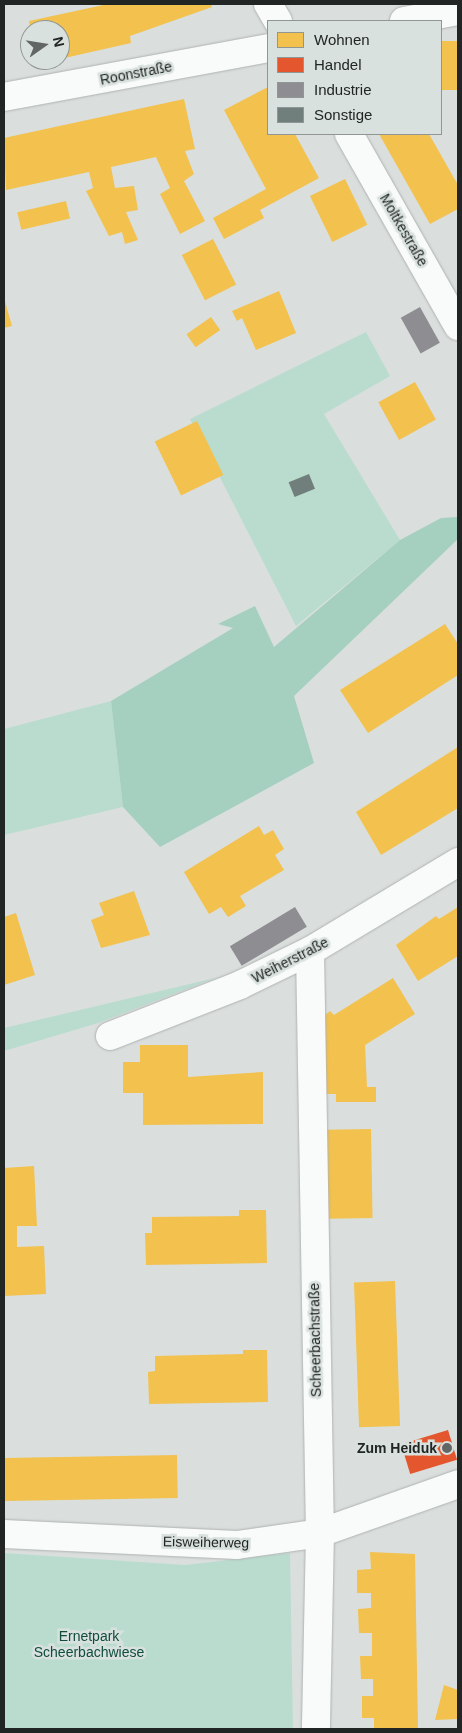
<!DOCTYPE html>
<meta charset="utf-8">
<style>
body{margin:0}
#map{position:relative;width:462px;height:1733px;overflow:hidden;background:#dadfdd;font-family:Arial,sans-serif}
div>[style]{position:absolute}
.green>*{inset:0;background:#badccf}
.forest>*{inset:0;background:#a5d0c0}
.homes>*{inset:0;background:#f2c14e;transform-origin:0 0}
.shops>*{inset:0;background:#e4572e;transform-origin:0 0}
.industry>*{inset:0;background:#8d8d92;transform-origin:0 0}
.building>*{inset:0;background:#707f7b;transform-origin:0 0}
.roads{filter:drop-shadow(0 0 1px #afb2b1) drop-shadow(0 0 1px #afb2b1)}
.street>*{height:28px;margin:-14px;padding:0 14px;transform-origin:14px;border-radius:14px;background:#f9fafa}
.dots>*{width:14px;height:14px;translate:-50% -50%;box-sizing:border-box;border:2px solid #d8e1de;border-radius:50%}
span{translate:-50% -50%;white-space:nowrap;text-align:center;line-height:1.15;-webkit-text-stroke:5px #d8e1de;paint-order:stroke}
.street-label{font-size:14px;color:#212523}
.poi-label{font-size:14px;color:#212523;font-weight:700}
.right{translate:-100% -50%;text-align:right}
.park-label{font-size:14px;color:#0f4d3c}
.frame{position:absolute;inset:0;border:5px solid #212523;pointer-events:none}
.legend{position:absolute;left:267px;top:20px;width:175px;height:115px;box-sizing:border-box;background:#d8e1de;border:1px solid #8f9693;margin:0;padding:6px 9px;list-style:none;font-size:15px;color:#212523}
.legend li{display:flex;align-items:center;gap:10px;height:25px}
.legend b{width:25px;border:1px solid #8f9693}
.north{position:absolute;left:20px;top:20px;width:50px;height:50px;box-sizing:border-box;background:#d8e1de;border:1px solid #8f9693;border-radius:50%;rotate:77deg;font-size:14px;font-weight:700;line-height:20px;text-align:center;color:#212523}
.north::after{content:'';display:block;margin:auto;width:18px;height:22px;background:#626664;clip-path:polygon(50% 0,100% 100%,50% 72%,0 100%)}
</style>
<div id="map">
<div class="green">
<i style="clip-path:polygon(366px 332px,390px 376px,324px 414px,400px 540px,296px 626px,190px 419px)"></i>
<i style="clip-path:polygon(111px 701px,123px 807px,4px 835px,4px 729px)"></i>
<i style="clip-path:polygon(215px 978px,98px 1023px,4px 1051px,4px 1028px)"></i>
<i style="clip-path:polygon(4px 1553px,185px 1565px,290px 1553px,293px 1729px,4px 1729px)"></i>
</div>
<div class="forest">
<i style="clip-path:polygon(457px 517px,458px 539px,294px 696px,314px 763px,160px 847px,123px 807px,111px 701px,233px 628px,218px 624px,255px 606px,274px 647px,400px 540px,441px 518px)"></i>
</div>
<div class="homes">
<i style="clip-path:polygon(108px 4px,211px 4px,212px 7px,130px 36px,131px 43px,60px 59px,60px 30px,31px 30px,29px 21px)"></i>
<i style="left:458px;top:41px;width:49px;height:17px;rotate:90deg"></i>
<i style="clip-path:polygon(268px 87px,268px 134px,295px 134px,319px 178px,260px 210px,264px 218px,224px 239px,213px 218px,266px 189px,224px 110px)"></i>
<i style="clip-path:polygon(184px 99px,195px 149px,185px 151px,194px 174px,184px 181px,205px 221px,180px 234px,160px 194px,170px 188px,156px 157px,111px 167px,115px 188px,134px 186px,138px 210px,126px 212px,138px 240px,125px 244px,122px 232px,109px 236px,86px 191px,93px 188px,89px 172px,6px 190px,4px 138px)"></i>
<i style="clip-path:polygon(379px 134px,429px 134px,458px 185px,458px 209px,430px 224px)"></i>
<i style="left:345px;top:179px;width:51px;height:39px;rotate:64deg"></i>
<i style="left:66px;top:201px;width:18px;height:50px;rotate:77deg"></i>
<i style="left:213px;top:239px;width:51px;height:35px;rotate:63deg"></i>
<i style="clip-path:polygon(279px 291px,296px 333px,256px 350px,242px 318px,237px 321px,232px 311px)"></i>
<i style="clip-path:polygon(4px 298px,12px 326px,4px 328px)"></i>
<i style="left:211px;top:317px;width:16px;height:30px;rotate:55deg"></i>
<i style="left:415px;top:382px;width:43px;height:42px;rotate:61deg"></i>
<i style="left:197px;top:421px;width:60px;height:47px;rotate:64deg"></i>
<i style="clip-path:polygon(445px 624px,458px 644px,458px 675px,368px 733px,340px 690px)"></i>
<i style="clip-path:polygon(458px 747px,458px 808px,381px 855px,356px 812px)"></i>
<i style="clip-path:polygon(259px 826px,264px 835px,273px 830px,284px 849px,275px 855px,284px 870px,240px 896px,246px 906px,228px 917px,221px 907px,209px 914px,184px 872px)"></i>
<i style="clip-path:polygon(134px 891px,150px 935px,101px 948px,91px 920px,104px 915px,99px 903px)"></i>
<i style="clip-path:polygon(458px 907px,458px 956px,418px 981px,396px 945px,436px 916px,439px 919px)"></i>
<i style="clip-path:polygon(16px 913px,35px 975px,4px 985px,4px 917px)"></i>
<i style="clip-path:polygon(393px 978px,415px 1014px,365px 1045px,367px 1087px,376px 1087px,376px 1102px,336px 1102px,336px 1094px,326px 1094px,324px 1016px,330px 1011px,334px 1015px)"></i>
<i style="clip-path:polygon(140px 1045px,188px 1045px,188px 1077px,263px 1072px,263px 1124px,143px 1125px,143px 1093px,123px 1093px,123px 1062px,140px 1062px)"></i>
<i style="left:371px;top:1129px;width:89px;height:45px;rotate:89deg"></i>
<i style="clip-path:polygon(34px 1166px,37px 1226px,17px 1226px,17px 1247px,44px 1246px,46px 1294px,4px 1296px,4px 1168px)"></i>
<i style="clip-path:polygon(239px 1210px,266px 1210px,267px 1263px,146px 1265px,145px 1233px,152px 1233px,152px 1217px,239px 1216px)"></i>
<i style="left:395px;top:1281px;width:145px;height:41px;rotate:88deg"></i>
<i style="clip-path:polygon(243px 1350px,267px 1350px,268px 1402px,149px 1404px,148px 1372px,155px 1371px,155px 1356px,243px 1354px)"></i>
<i style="left:177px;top:1455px;width:43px;height:173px;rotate:89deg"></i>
<i style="clip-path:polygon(370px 1552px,415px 1554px,418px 1729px,374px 1729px,374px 1718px,362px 1718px,362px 1696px,373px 1696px,373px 1679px,361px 1679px,360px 1656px,372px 1656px,372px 1633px,359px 1633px,358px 1609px,371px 1608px,371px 1593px,357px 1593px,357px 1570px,371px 1569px)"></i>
<i style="clip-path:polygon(444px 1685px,458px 1690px,458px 1719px,435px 1720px)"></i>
</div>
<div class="shops">
<i style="left:448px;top:1430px;width:31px;height:49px;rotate:73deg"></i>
</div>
<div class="industry">
<i style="left:420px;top:307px;width:41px;height:22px;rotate:61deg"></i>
<i style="left:295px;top:907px;width:23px;height:76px;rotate:59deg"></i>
</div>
<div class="building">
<i style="left:309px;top:474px;width:16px;height:22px;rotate:68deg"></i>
</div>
<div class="roads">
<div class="street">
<i style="left:268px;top:4px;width:20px;rotate:60deg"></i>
<i style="left:404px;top:21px;width:55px;rotate:-10.5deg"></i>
<i style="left:4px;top:97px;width:269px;rotate:-10.5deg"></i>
<i style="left:349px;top:134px;width:221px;rotate:60.4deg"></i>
<i style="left:310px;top:951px;width:582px;rotate:89.02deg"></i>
<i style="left:320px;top:1533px;width:196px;rotate:91.2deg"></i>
<i style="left:110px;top:1036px;width:140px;rotate:-21.4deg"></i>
<i style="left:240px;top:985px;width:78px;rotate:-25.9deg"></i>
<i style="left:310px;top:951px;width:173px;rotate:-31deg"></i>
<i style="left:4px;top:1534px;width:233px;rotate:2.7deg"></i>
<i style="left:237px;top:1545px;width:84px;rotate:-8.2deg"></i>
<i style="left:320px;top:1533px;width:146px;rotate:-19.5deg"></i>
</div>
</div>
<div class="dots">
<i style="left:447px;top:1448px;background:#626664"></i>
</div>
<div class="street-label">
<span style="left:136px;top:73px;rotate:-11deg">Roonstraße</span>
<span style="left:404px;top:230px;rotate:60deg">Moltkestraße</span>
<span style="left:290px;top:960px;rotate:-27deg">Weiherstraße</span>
<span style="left:315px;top:1340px;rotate:-91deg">Scheerbachstraße</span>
<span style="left:206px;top:1542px;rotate:1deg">Eisweiherweg</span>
</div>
<div class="poi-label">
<span class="right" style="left:437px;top:1448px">Zum Heiduk</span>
</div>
<div class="park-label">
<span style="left:89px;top:1644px">Ernetpark<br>Scheerbachwiese</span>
</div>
<div class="frame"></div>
<ul class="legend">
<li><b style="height:14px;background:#f2c14e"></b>Wohnen</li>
<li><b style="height:14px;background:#e4572e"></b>Handel</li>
<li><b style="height:14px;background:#8d8d92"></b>Industrie</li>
<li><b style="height:14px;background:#707f7b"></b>Sonstige</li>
</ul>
<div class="north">N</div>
</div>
